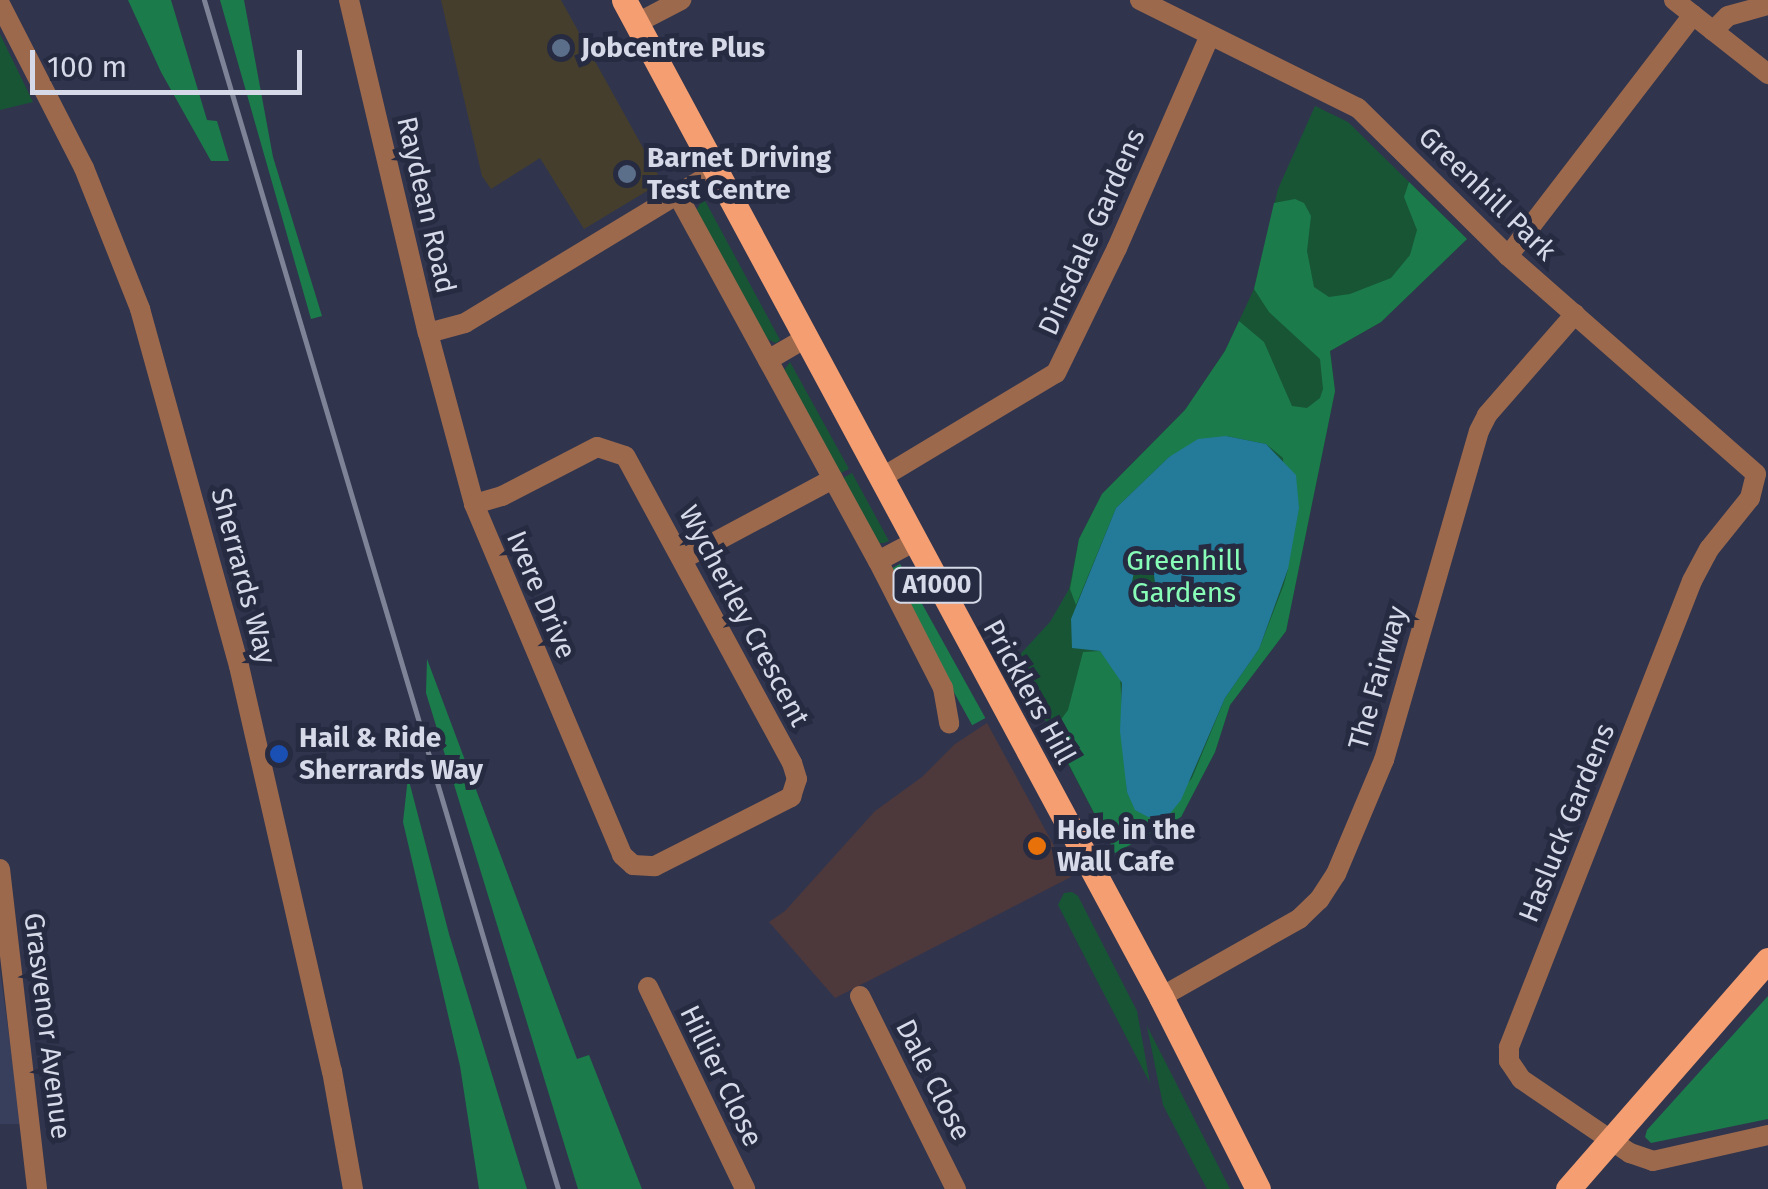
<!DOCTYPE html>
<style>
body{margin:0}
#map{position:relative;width:1768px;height:1189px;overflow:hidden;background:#30354d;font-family:"Fira Sans",sans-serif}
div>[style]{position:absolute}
.commercial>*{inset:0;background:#453e2c}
.industrial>*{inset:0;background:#4d383c}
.built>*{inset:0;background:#383f5d}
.green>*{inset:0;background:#185535}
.forest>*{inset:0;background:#1b7b4b;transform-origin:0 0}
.water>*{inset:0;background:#237a99}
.minor>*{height:20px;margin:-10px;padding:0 10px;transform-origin:10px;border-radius:10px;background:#9d694d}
.major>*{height:25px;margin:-12.5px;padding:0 12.5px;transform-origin:12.5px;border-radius:12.5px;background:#f59e71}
.rail>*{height:5px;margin:-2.5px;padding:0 2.5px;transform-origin:2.5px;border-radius:2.5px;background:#7f8397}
.dots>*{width:28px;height:28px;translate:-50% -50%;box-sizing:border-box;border:5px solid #262b42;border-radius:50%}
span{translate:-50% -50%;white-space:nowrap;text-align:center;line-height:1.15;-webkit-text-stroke:10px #262b42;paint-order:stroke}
.shield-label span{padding:2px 8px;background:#262b42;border:2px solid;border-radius:8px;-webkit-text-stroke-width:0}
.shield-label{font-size:25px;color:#d5d9e8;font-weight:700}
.poi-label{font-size:28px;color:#d5d9e8;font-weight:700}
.left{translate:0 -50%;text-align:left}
.street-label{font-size:28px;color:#d5d9e8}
.park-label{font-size:28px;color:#88fdb7}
.scale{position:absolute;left:30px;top:50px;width:272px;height:45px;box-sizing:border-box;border:5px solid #d5d9e8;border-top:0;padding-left:12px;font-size:30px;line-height:35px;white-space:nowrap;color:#d5d9e8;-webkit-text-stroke:8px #262b42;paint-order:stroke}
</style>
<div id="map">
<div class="commercial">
<i style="clip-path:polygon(441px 0,561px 0,662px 182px,584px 229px,540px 158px,491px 189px,482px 176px)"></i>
</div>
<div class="industrial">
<i style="clip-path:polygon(987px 723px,1071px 877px,835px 998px,769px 922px,785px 911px,875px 811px,922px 777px,955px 744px)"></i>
</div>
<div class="built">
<i style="clip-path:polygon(0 970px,21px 1124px,0 1124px)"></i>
</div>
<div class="green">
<i style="clip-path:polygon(0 34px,33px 102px,0 110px)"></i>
<i style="clip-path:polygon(1315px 106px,1348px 122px,1467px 239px,1381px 322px,1330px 351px,1335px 391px,1286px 631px,1230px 705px,1215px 752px,1181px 817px,1115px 853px,1014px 661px,1050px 622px,1069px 589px,1079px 539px,1102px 494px,1185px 410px,1225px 351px,1254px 289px,1278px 189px)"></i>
<i style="clip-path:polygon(703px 197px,780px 340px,776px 343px,765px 338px,696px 212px)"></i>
<i style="clip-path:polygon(790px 362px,849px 469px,839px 474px,784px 370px)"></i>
<i style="clip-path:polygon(852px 473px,889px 541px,884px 543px,879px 543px,841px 479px)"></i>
<i style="clip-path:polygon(1072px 892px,1078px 896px,1137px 1011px,1150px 1083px,1058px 905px,1064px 893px)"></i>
<i style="clip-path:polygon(1147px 1026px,1230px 1189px,1207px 1189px,1163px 1105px)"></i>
</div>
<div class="forest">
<i style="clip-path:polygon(128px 0,171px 0,207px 120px,217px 121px,229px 161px,211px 161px,161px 72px)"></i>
<i style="clip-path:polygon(220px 0,244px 0,273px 157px,322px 316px,311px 319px)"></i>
<i style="clip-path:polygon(1409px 182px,1467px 239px,1381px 322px,1330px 351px,1335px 391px,1286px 631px,1230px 705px,1215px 752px,1181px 817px,1115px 853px,1052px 732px,1068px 710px,1083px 652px,1100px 651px,1120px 676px,1127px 792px,1148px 817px,1161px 817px,1192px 778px,1225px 698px,1259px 649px,1284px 584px,1288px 569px,1283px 458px,1266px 444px,1226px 436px,1169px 457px,1116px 508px,1076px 605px,1070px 589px,1079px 539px,1102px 494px,1185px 410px,1225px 351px,1239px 321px,1264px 342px,1292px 406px,1307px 408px,1320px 398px,1323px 389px,1320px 359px,1269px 312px,1254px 289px,1274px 203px,1295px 199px,1304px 203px,1311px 216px,1307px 251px,1314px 287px,1329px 297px,1350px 294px,1391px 278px,1410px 255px,1417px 230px,1404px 197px)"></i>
<i style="left:900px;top:564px;width:176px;height:15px;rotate:61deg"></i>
<i style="clip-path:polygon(427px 659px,577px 1059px,589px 1055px,642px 1189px,578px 1189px,426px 693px)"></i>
<i style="clip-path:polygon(408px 777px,449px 934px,527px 1189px,479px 1189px,460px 1066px,403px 822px)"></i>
<i style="clip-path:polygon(1768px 996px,1768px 1119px,1651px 1143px,1645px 1137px,1647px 1130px)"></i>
</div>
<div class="water">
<i style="clip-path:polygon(evenodd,1226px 436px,1266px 444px,1296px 475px,1299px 508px,1288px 569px,1259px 649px,1225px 698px,1181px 800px,1168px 816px,1148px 817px,1135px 810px,1127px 792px,1120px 731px,1122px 683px,1100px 651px,1072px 648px,1071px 619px,1116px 508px,1169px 457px,1198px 439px,1226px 436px,1145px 565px,1153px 567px,1155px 583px,1139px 596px,1131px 587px,1134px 572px,1145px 565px)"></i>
</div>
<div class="minor">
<i style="left:349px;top:0;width:342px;rotate:76.7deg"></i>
<i style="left:428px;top:333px;width:38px;rotate:-15deg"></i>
<i style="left:465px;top:323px;width:293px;rotate:-31.2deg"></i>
<i style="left:1140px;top:0;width:243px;rotate:26.4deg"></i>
<i style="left:1358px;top:108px;width:211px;rotate:44.6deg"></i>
<i style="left:1508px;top:256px;width:330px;rotate:41.3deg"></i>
<i style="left:1756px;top:474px;width:25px;rotate:104deg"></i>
<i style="left:1750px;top:498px;width:65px;rotate:128.8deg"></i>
<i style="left:1709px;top:549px;width:36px;rotate:118deg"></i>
<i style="left:1692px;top:581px;width:501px;rotate:111.44deg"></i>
<i style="left:1509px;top:1047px;width:14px;rotate:90deg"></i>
<i style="left:1509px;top:1061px;width:22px;rotate:56deg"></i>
<i style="left:1521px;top:1079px;width:132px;rotate:34.2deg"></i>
<i style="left:1630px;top:1153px;width:24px;rotate:19deg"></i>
<i style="left:1653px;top:1161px;width:118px;rotate:-12.7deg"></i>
<i style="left:1674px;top:0;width:120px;rotate:38.2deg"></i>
<i style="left:0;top:4px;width:184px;rotate:62.9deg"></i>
<i style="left:84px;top:168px;width:152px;rotate:68.3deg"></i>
<i style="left:140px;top:309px;width:370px;rotate:74.5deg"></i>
<i style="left:239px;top:666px;width:416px;rotate:77.1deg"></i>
<i style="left:332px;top:1071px;width:120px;rotate:79.9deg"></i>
<i style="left:637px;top:23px;width:50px;rotate:-27.6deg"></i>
<i style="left:1713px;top:31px;width:21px;rotate:-45deg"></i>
<i style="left:1728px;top:16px;width:41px;rotate:-15.4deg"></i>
<i style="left:677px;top:194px;width:418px;rotate:61.3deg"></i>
<i style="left:878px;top:561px;width:143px;rotate:62.9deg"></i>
<i style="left:943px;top:688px;width:36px;rotate:80deg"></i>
<i style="left:1508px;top:256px;width:304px;rotate:-52.5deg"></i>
<i style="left:428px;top:333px;width:177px;rotate:74.9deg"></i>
<i style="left:474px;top:504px;width:381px;rotate:67.1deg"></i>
<i style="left:622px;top:855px;width:15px;rotate:42deg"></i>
<i style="left:633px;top:865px;width:22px;rotate:3deg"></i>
<i style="left:655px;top:866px;width:153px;rotate:-26.9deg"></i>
<i style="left:791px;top:797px;width:19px;rotate:-72deg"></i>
<i style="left:797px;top:779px;width:17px;rotate:-107deg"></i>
<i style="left:792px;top:763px;width:349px;rotate:-118.5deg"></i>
<i style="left:625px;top:456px;width:29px;rotate:-162deg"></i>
<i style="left:597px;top:447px;width:107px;rotate:152.7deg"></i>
<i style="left:502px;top:496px;width:29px;rotate:164deg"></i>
<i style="left:768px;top:360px;width:42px;rotate:-30.3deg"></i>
<i style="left:881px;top:478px;width:204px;rotate:-31deg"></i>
<i style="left:1056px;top:373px;width:139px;rotate:-64deg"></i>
<i style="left:1117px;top:248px;width:232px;rotate:-66.4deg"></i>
<i style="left:683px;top:559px;width:170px;rotate:-28.1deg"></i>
<i style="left:878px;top:561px;width:40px;rotate:-28deg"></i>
<i style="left:0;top:869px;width:322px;rotate:83.4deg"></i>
<i style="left:648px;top:987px;width:224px;rotate:64.3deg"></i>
<i style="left:860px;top:996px;width:216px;rotate:63.6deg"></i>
<i style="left:1161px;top:997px;width:159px;rotate:-29.5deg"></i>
<i style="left:1299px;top:919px;width:28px;rotate:-44deg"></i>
<i style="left:1319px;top:900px;width:31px;rotate:-57deg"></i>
<i style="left:1336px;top:874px;width:124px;rotate:-67.2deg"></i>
<i style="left:1384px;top:760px;width:342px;rotate:-73.9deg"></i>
<i style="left:1479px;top:431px;width:18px;rotate:-63deg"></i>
<i style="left:1487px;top:415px;width:134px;rotate:-48.9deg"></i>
</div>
<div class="major">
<i style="left:624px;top:0;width:1132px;rotate:61.69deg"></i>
<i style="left:1161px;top:997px;width:215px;rotate:63.2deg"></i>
<i style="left:1568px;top:1189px;width:304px;rotate:-48.9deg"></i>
</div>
<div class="rail">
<i style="left:204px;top:0;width:1241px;rotate:73.42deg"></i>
</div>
<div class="dots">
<i style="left:561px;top:48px;background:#5c6f8a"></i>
<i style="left:627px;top:174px;background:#5c6f8a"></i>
<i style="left:279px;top:754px;background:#1a4fb4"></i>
<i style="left:1037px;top:846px;background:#e8710a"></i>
</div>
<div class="shield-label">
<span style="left:937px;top:585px">A1000</span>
</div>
<div class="poi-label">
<span class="left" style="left:581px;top:48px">Jobcentre Plus</span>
<span class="left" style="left:647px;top:174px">Barnet Driving<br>Test Centre</span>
<span class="left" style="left:299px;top:754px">Hail &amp; Ride<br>Sherrards Way</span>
<span class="left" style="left:1057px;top:846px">Hole in the<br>Wall Cafe</span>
</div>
<div class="street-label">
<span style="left:1487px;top:194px;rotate:44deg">Greenhill Park</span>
<span style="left:426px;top:205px;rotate:77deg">Raydean Road</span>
<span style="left:1092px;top:232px;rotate:-66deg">Dinsdale Gardens</span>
<span style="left:243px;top:576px;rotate:75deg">Sherrards Way</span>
<span style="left:541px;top:595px;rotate:67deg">Ivere Drive</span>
<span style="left:744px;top:616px;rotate:62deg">Wycherley Crescent</span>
<span style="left:1378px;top:678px;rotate:-74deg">The Fairway</span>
<span style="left:1029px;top:692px;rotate:61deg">Pricklers Hill</span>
<span style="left:1567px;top:823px;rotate:-68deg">Hasluck Gardens</span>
<span style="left:47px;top:1026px;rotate:83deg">Grasvenor Avenue</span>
<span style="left:721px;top:1076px;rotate:64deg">Hillier Close</span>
<span style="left:933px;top:1080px;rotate:63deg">Dale Close</span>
</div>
<div class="park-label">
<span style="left:1184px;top:577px">Greenhill<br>Gardens</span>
</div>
<div class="scale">100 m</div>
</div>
